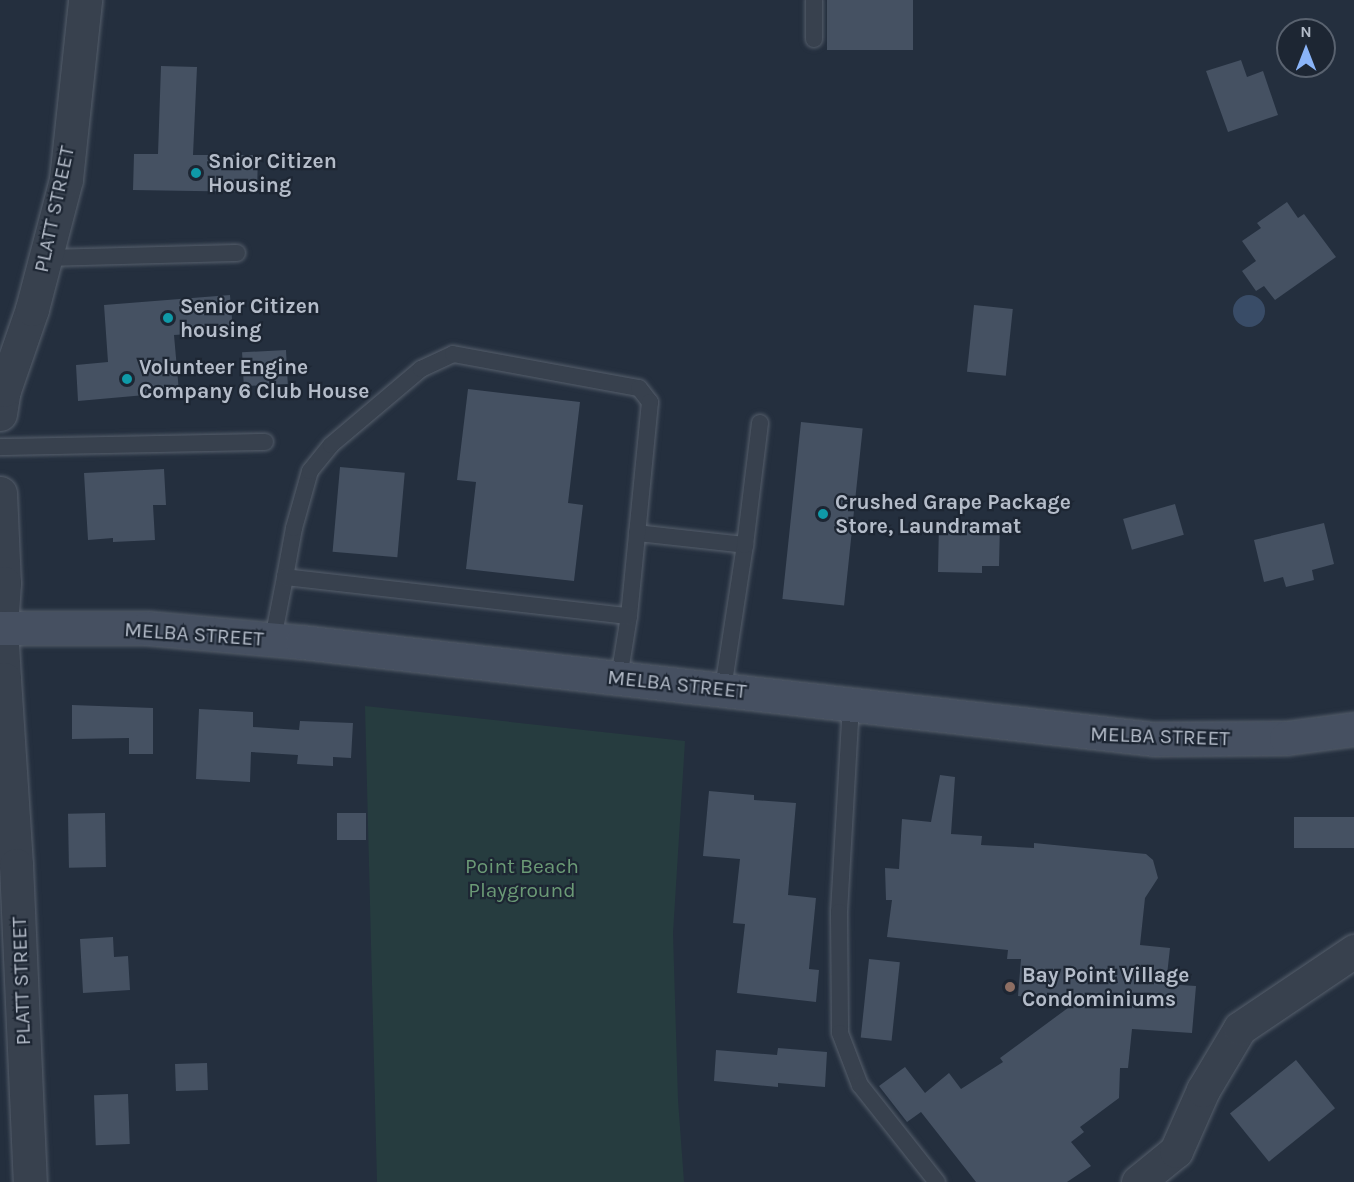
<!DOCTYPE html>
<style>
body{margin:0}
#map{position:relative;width:1354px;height:1182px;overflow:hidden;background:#242f3e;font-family:Karla,sans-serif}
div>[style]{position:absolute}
.green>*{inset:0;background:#263c3f}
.water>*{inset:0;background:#394c67}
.round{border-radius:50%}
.building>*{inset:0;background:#455162;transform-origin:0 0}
.roads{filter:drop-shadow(0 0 2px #565f6c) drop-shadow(0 0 2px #565f6c)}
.service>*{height:16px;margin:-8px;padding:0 8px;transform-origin:8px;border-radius:8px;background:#38414e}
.minor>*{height:33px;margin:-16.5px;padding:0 16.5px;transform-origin:16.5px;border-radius:16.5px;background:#38414e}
.secondary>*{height:33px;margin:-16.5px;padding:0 16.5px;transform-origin:16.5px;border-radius:16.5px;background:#465061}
.dots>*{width:16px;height:16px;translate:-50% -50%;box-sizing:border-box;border:3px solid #1d2633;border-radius:50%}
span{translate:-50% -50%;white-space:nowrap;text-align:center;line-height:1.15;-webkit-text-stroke:4.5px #1d2633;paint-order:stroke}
.poi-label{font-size:21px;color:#b4bcc9;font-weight:700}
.left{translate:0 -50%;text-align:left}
.street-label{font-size:21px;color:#b4bcc9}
.park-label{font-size:21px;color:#6b9a76}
.north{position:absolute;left:1276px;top:18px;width:60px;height:60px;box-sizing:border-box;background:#1d2633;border:2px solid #59626f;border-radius:50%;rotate:0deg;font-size:16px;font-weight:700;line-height:24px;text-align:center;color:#b4bcc9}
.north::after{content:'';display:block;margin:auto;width:21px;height:27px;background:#8ab4f8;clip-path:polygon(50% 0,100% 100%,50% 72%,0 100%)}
</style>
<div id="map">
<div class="green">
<i style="clip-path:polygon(365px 706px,685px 741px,673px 933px,678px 1100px,684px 1182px,377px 1182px)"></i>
</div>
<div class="water">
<i class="round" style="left:1233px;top:295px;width:32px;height:32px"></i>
</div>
<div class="building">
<i style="left:827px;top:0;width:86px;height:50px"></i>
<i style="clip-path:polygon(1241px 60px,1247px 77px,1263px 71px,1278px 115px,1228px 132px,1206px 71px)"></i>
<i style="clip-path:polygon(161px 66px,197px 67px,193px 155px,258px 155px,257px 192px,133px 190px,134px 154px,158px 154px)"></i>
<i style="clip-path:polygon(1287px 202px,1298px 218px,1304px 214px,1336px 257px,1275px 300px,1264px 286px,1256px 291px,1242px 271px,1256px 261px,1242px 241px,1261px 228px,1257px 223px)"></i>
<i style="clip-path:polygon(230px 295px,233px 331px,174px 335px,179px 392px,78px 401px,76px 365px,108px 362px,104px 305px)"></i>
<i style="left:974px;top:305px;width:39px;height:67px;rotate:6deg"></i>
<i style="left:286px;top:350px;width:34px;height:44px;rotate:87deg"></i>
<i style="clip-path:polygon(468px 389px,580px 402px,568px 503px,583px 505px,574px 581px,466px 569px,476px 482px,457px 480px)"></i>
<i style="left:801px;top:422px;width:62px;height:178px;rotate:6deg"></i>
<i style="left:340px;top:467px;width:65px;height:85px;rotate:5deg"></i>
<i style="clip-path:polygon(164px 469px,166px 505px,153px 505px,155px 540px,113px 542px,113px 538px,88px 540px,84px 473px)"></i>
<i style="left:1175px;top:504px;width:32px;height:54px;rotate:74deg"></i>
<i style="clip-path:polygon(939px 522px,1000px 524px,999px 566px,982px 566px,982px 573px,938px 572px)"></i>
<i style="clip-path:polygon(1324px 523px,1334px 564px,1312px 570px,1314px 580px,1286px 587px,1283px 577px,1264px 582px,1254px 540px)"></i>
<i style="clip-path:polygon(72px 705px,153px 708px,153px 754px,129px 754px,129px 738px,72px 739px)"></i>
<i style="clip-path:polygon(199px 709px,253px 712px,253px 727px,299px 730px,300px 721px,353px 723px,351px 758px,333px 757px,333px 766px,297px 764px,298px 755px,251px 752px,250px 782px,196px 779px)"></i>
<i style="clip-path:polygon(940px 775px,955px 777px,951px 834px,982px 836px,981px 845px,1034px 848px,1034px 843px,1146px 854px,1153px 860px,1158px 878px,1145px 898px,1140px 945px,1170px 948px,1166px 984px,1196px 986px,1192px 1033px,1132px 1029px,1128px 1068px,1120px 1068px,1119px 1098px,1080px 1127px,1084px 1132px,1071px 1142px,1091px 1166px,1067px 1182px,976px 1182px,921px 1112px,907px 1122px,879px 1086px,905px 1067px,925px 1093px,949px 1073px,961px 1089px,1003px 1062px,1000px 1058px,1076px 1002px,1018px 996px,1021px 959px,1007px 959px,1008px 950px,887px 937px,892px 900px,886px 900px,885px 868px,899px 869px,902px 819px,931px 822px)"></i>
<i style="clip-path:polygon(709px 791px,754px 795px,754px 800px,796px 803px,788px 895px,816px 898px,809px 969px,819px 970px,816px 1002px,737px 993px,745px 924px,733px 923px,740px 859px,703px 856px)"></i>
<i style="left:105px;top:813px;width:54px;height:37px;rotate:89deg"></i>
<i style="left:337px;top:813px;width:29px;height:27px"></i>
<i style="left:1354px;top:817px;width:31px;height:60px;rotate:90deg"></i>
<i style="clip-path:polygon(113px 937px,114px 957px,128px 956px,130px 990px,83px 993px,80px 939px)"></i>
<i style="left:869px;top:959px;width:31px;height:79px;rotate:6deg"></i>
<i style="clip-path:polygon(778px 1048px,827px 1052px,825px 1087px,778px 1083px,778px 1087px,714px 1081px,716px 1050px,777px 1055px)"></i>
<i style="left:1296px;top:1060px;width:62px;height:85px;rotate:51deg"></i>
<i style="left:207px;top:1063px;width:27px;height:32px;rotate:88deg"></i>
<i style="left:128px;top:1094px;width:50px;height:34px;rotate:88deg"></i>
</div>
<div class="roads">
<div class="service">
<i style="left:814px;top:39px;width:39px;rotate:-90deg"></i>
<i style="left:45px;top:258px;width:192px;rotate:-1.5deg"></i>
<i style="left:0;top:447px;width:265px;rotate:-1.1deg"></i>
<i style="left:637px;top:533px;width:109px;rotate:6.3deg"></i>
<i style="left:745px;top:545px;width:146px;rotate:98.7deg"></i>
<i style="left:745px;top:545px;width:123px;rotate:-83deg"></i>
<i style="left:285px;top:577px;width:50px;rotate:-79.6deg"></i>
<i style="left:294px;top:528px;width:59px;rotate:-74.3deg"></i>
<i style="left:310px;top:471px;width:33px;rotate:-51deg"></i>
<i style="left:331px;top:445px;width:118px;rotate:-40.2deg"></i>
<i style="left:421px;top:369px;width:35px;rotate:-25deg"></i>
<i style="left:453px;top:354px;width:189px;rotate:10.4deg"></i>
<i style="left:639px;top:388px;width:18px;rotate:52deg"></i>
<i style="left:650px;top:402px;width:215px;rotate:95.6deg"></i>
<i style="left:629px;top:616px;width:63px;rotate:99.2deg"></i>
<i style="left:273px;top:639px;width:63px;rotate:-79deg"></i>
<i style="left:285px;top:577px;width:346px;rotate:6.5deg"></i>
<i style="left:851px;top:704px;width:208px;rotate:93.3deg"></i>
<i style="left:839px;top:912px;width:121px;rotate:89.5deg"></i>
<i style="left:840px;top:1033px;width:56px;rotate:69deg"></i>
<i style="left:860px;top:1085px;width:124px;rotate:51.6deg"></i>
</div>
<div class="minor">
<i style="left:0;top:414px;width:24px;rotate:-81deg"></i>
<i style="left:4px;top:390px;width:86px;rotate:-70.9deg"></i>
<i style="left:32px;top:309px;width:134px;rotate:-75.3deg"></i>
<i style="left:66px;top:179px;width:180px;rotate:-83.9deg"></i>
<i style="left:0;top:493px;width:90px;rotate:87.5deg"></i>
<i style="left:4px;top:583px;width:44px;rotate:93.9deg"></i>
<i style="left:1px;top:627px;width:52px;rotate:86.7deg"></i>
<i style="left:4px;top:679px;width:186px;rotate:86.3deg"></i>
<i style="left:16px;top:865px;width:317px;rotate:87.5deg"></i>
<i style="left:1138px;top:1182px;width:49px;rotate:-39.2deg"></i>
<i style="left:1176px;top:1151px;width:67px;rotate:-66.1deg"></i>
<i style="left:1203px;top:1090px;width:72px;rotate:-59.2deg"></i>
<i style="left:1240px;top:1028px;width:138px;rotate:-34deg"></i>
</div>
<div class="secondary">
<i style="left:0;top:628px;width:147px"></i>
<i style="left:147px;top:628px;width:156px;rotate:5.2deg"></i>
<i style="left:302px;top:642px;width:858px;rotate:6.5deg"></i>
<i style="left:1154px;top:739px;width:132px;rotate:-0.4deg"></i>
<i style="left:1286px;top:738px;width:69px;rotate:-7.5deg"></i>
</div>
</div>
<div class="dots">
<i style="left:196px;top:173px;background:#0f9aa8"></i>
<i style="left:168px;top:318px;background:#0f9aa8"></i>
<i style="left:127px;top:379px;background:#0f9aa8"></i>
<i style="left:823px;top:514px;background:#0f9aa8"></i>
<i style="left:1010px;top:987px;background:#8d6e63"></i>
</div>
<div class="poi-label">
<span class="left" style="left:208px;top:173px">Snior Citizen<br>Housing</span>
<span class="left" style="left:180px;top:318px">Senior Citizen<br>housing</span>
<span class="left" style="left:139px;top:379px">Volunteer Engine<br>Company 6 Club House</span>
<span class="left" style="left:835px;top:514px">Crushed Grape Package<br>Store, Laundramat</span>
<span class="left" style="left:1022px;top:987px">Bay Point Village<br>Condominiums</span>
</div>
<div class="street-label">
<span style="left:54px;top:209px;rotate:-78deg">PLATT STREET</span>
<span style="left:194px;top:634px;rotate:4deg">MELBA STREET</span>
<span style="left:677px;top:684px;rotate:6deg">MELBA STREET</span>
<span style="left:1160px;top:736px;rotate:2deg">MELBA STREET</span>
<span style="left:21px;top:981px;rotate:-92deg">PLATT STREET</span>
</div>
<div class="park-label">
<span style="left:522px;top:878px">Point Beach<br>Playground</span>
</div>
<div class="north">N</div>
</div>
